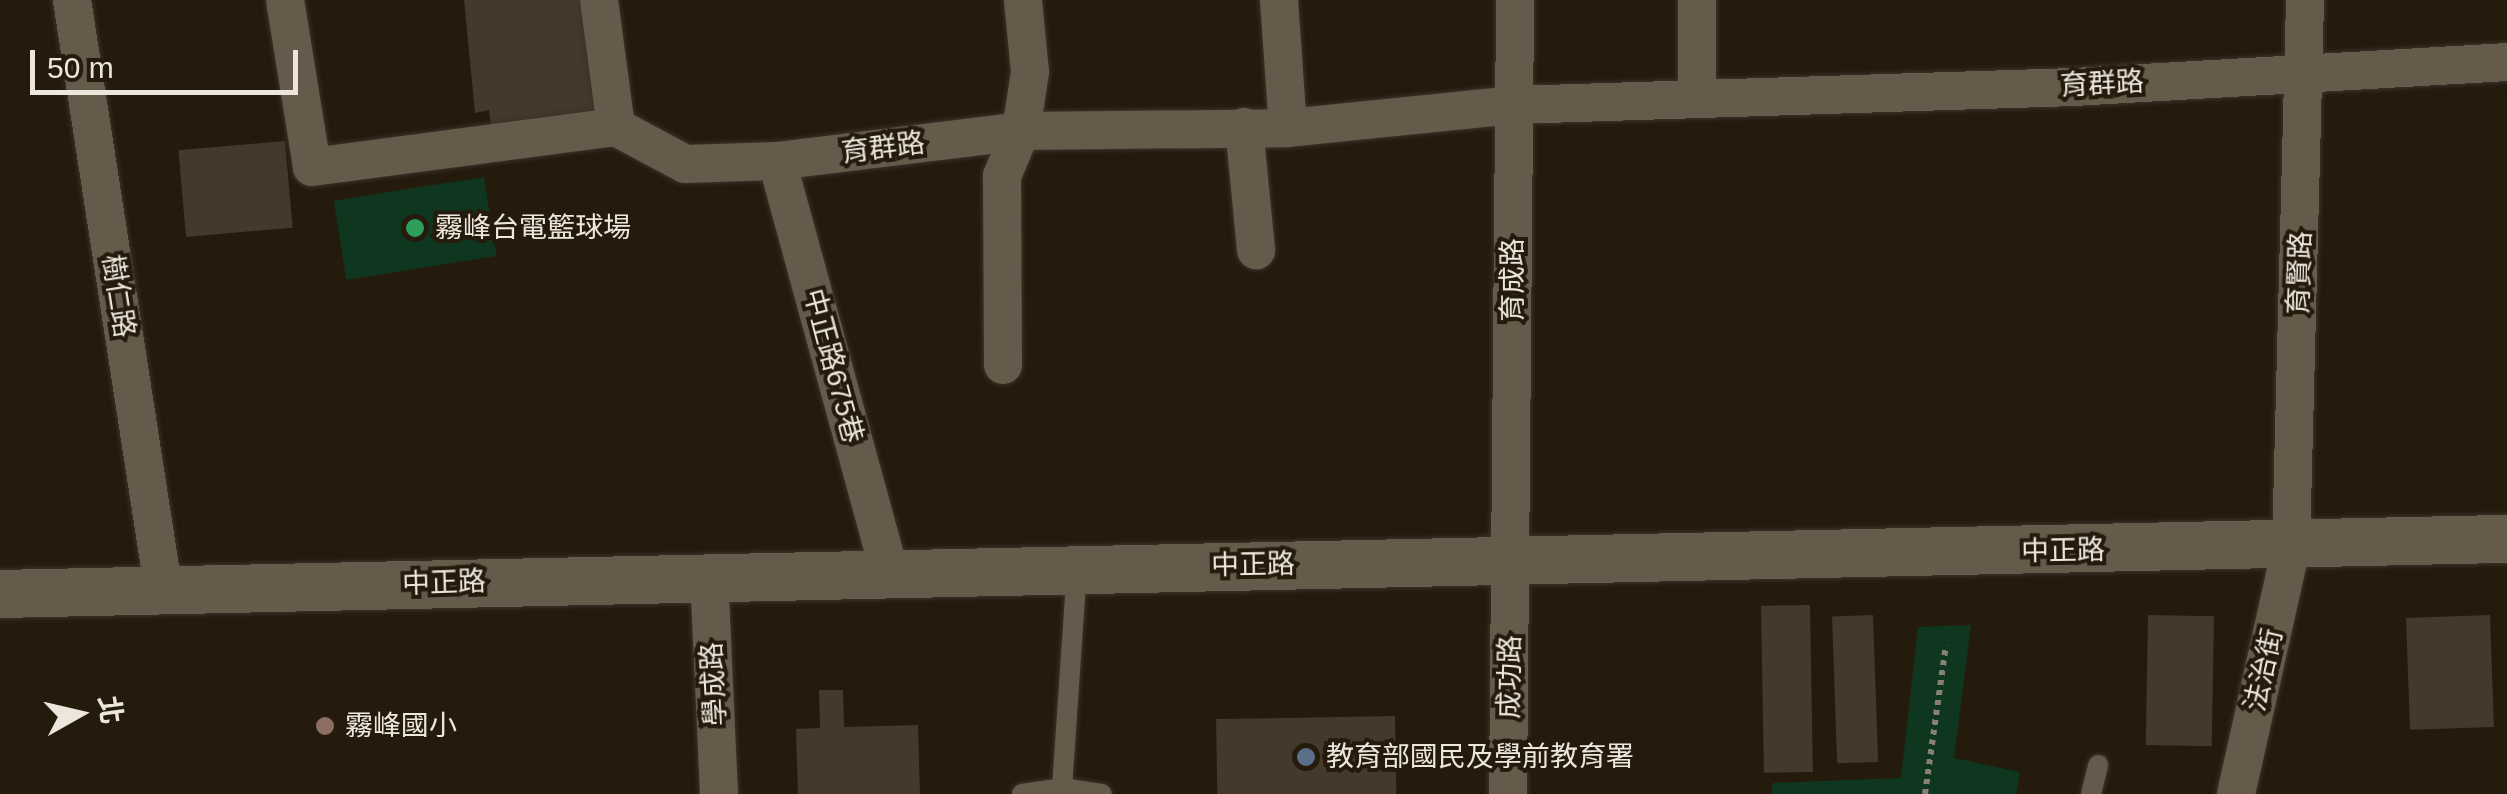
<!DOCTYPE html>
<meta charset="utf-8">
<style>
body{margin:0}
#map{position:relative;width:2507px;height:794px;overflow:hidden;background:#251b0d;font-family:Helvetica,"Noto Sans TC",sans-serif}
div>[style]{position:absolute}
.green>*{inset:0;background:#0f371f;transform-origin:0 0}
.building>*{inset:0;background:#44392a;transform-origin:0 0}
.path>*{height:6px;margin-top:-3px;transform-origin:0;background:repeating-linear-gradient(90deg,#888074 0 5px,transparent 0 10px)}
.roads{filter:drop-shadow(0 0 2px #3b332c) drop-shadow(0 0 2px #3b332c)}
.service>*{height:20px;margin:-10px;padding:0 10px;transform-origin:10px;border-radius:10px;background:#665a4a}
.minor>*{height:38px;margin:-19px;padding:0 19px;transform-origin:19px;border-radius:19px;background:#665a4a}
.tertiary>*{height:48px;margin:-24px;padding:0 24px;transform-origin:24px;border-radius:24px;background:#665a4a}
.dots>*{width:28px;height:28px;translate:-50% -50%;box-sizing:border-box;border:5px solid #251b0d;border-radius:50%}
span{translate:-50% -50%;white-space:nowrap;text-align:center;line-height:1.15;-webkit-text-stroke:8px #251b0d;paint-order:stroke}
.street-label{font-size:28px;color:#ede6dd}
.poi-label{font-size:28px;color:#ede6dd}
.left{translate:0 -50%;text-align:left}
.north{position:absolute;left:30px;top:664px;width:100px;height:100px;-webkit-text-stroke:8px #251b0d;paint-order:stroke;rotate:82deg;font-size:28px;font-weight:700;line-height:40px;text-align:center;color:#ede6dd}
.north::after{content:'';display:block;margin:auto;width:35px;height:45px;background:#ede6dd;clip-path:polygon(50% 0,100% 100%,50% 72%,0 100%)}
.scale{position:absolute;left:30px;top:50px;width:268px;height:45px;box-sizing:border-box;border:5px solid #ede6dd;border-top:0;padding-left:12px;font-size:30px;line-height:35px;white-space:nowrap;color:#ede6dd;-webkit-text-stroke:8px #251b0d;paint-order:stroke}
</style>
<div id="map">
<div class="green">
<i style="left:484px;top:177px;width:80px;height:152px;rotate:81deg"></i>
<i style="clip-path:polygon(1971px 625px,1954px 758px,2020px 772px,2016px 794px,1771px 794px,1773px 783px,1901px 778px,1918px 627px)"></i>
</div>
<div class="building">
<i style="clip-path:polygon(464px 0,583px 0,601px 113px,492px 133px,489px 110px,475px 113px)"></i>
<i style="left:285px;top:141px;width:87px;height:107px;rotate:85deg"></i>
<i style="left:1810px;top:605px;width:167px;height:49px;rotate:89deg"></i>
<i style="left:1873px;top:615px;width:147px;height:41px;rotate:88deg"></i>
<i style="left:2148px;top:615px;width:66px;height:130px;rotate:1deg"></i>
<i style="left:2490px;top:615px;width:112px;height:84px;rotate:88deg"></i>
<i style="clip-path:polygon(819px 690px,843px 690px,844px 727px,918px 725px,920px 794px,798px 794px,796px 729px,820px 728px)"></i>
<i style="left:1395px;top:716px;width:78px;height:179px;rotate:89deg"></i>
</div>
<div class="path">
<i style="left:1925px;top:794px;width:150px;rotate:-82deg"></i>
</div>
<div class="roads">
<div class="service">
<i style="left:1062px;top:788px;width:40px;rotate:8.5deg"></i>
<i style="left:1022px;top:794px;width:40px;rotate:-8.5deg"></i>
<i style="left:1062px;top:788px;width:219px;rotate:-86.1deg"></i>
<i style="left:2091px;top:794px;width:30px;rotate:-76deg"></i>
</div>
<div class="minor">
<i style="left:72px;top:0;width:600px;rotate:81.18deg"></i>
<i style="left:285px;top:0;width:169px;rotate:80.8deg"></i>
<i style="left:312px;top:167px;width:307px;rotate:-7.5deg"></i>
<i style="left:599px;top:0;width:128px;rotate:82.4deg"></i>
<i style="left:616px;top:127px;width:78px;rotate:28.2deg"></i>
<i style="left:685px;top:164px;width:92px;rotate:-1.9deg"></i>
<i style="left:777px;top:161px;width:246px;rotate:-7deg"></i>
<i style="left:1021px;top:131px;width:267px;rotate:-0.6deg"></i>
<i style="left:1288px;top:128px;width:227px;rotate:-5.8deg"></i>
<i style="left:1514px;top:105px;width:560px;rotate:-1.84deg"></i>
<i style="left:2074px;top:87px;width:434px;rotate:-3.3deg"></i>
<i style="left:1279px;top:0;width:128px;rotate:86deg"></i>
<i style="left:1697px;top:0;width:97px;rotate:90deg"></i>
<i style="left:1244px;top:127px;width:124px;rotate:84.4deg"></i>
<i style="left:777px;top:161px;width:425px;rotate:74.7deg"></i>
<i style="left:1003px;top:365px;width:189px;rotate:-90.3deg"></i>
<i style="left:1002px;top:176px;width:49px;rotate:-67.1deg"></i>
<i style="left:1021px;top:131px;width:60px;rotate:-81.3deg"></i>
<i style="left:1030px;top:72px;width:72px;rotate:-95.6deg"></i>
<i style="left:709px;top:574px;width:220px;rotate:87.4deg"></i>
<i style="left:1508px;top:794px;width:794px;rotate:-89.49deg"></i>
<i style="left:2236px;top:794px;width:253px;rotate:-77.4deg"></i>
<i style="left:2291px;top:547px;width:547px;rotate:-88.53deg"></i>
</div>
<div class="tertiary">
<i style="left:0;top:594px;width:2508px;rotate:-1.26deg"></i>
</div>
</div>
<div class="dots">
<i style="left:415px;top:228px;background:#2e9e5b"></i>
<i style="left:325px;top:726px;background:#8d6e63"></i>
<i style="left:1306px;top:757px;background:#5c6f8a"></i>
</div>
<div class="street-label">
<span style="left:2102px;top:84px;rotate:-3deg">育群路</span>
<span style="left:883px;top:148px;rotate:-7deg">育群路</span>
<span style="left:2300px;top:273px;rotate:-88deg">育賢路</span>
<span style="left:1513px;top:280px;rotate:-90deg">育成路</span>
<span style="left:118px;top:296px;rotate:81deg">樹仁路</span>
<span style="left:833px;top:366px;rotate:75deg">中正路675巷</span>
<span style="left:2063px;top:551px;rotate:-1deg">中正路</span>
<span style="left:1253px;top:565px;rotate:-1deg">中正路</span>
<span style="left:444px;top:583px;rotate:-2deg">中正路</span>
<span style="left:2264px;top:670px;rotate:-77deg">法治街</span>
<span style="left:1510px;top:677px;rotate:-89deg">成功路</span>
<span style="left:714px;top:684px;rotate:-93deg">學成路</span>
</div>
<div class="poi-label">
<span class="left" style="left:435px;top:228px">霧峰台電籃球場</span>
<span class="left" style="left:345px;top:726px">霧峰國小</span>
<span class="left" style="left:1326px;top:757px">教育部國民及學前教育署</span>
</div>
<div class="north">北</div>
<div class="scale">50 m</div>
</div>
